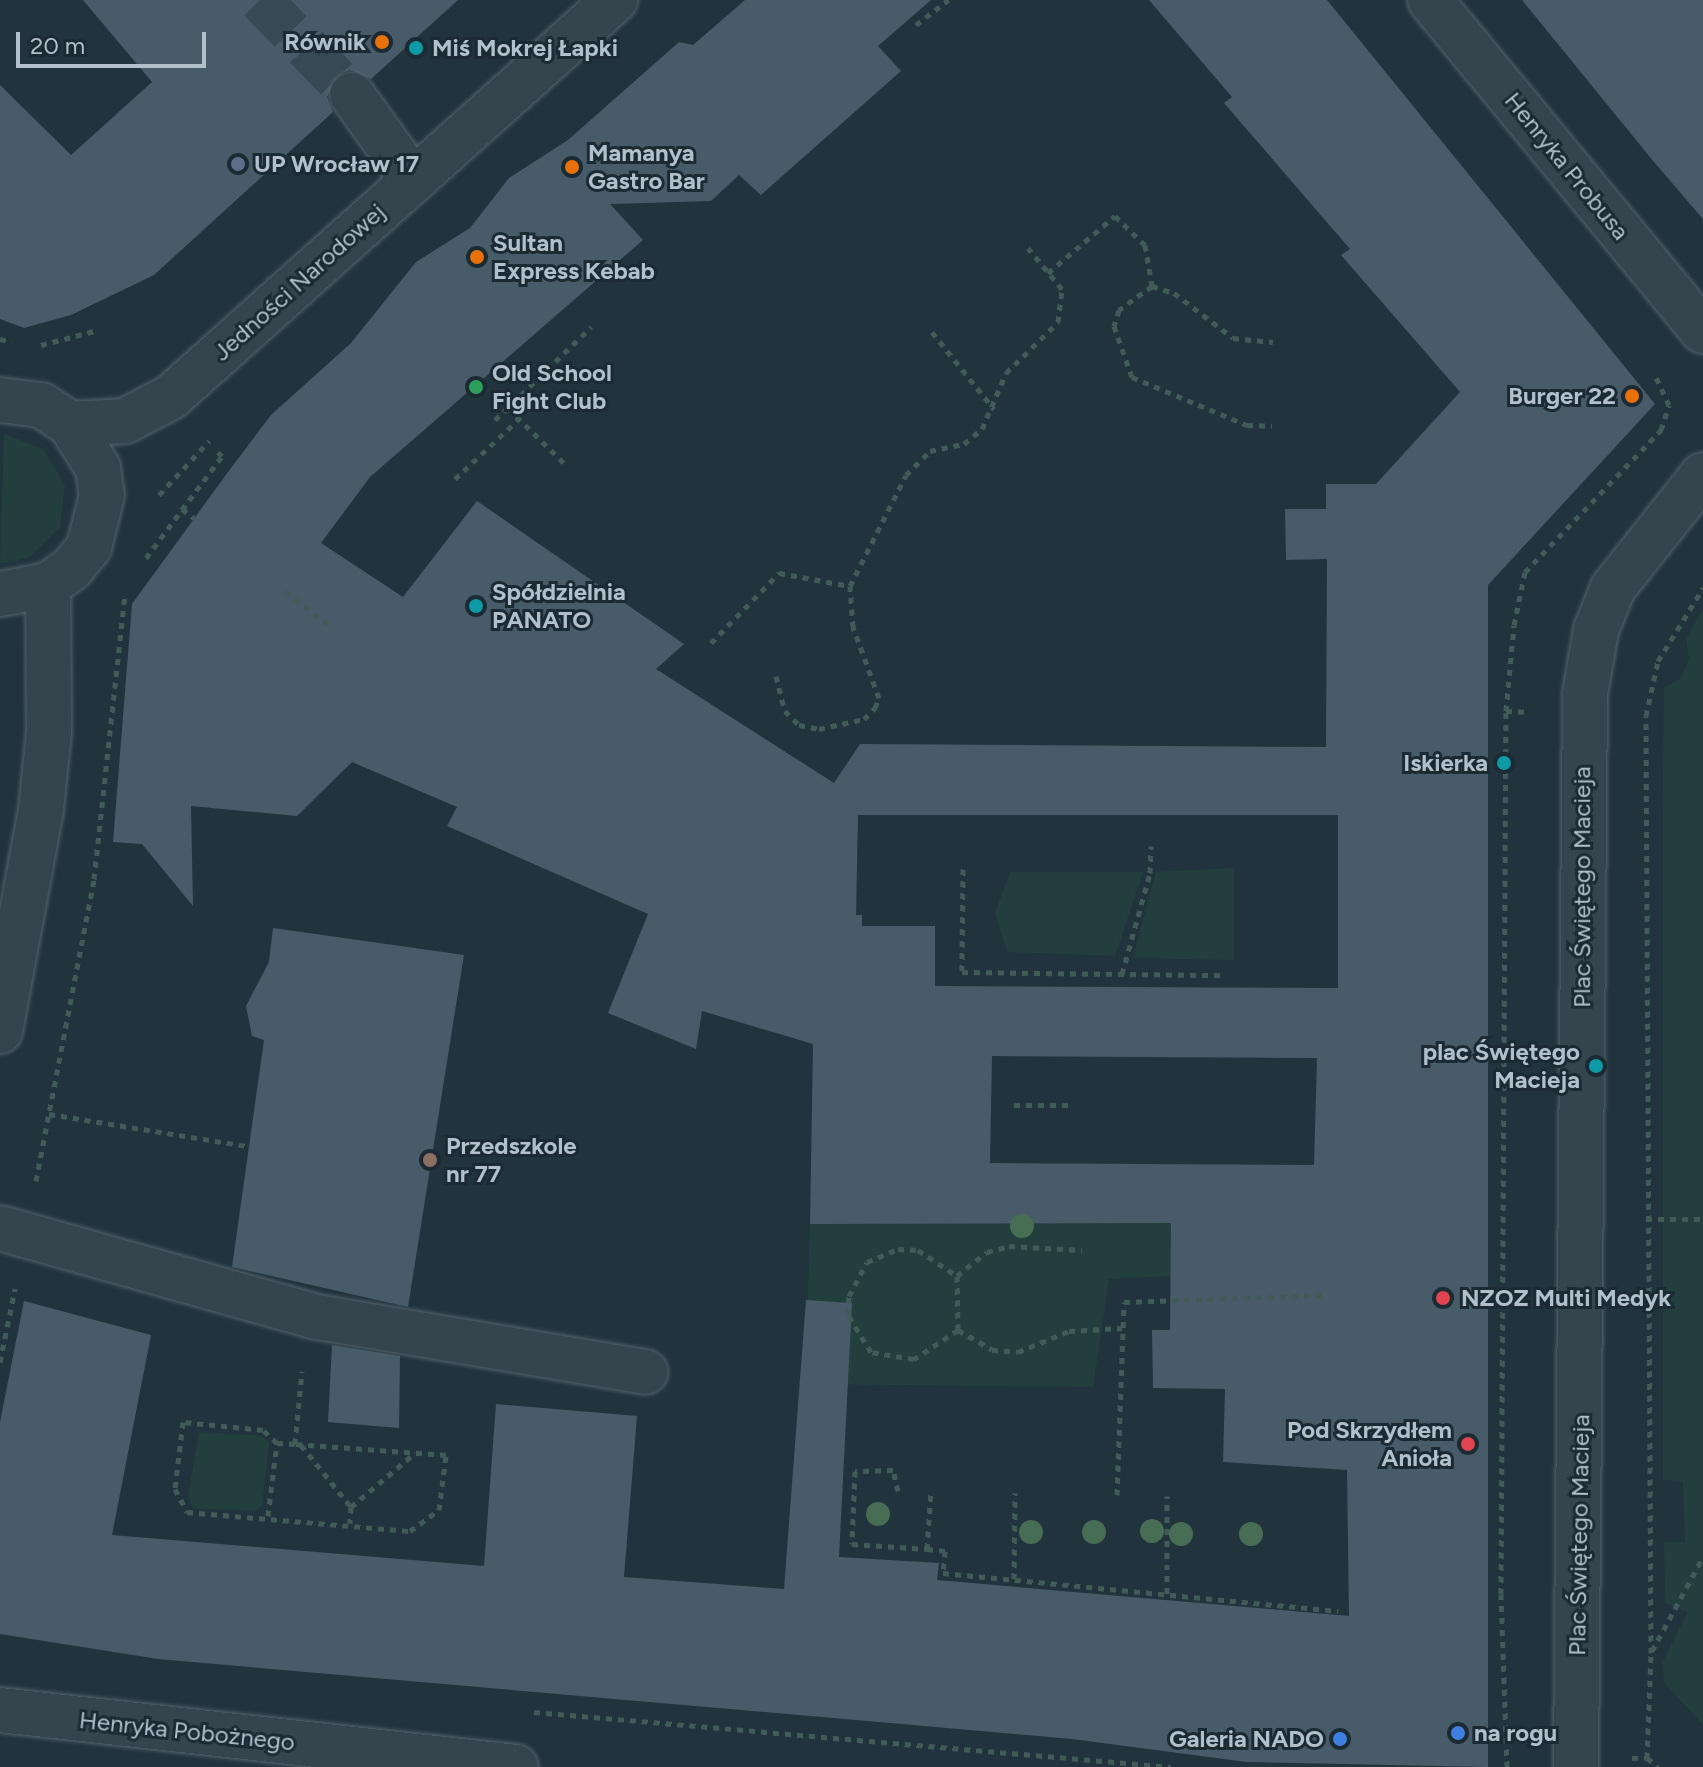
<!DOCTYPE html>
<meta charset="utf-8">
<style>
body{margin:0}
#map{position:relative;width:1703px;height:1767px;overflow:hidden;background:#21343e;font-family:Figtree,sans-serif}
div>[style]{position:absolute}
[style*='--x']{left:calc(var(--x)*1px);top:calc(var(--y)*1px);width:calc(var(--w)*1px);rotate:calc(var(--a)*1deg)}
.green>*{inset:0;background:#233f3d}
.building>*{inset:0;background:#475c68}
.minor-tunnel>*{height:44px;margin-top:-22px;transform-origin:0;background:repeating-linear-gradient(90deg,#374953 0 44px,transparent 0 66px)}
.path>*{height:5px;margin-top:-2.5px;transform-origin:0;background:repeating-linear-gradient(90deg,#415b59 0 6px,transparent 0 12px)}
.roads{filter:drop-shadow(0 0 2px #54636c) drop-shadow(0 0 2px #54636c)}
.minor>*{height:44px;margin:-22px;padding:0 22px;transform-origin:22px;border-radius:22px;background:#35454e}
.trees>*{width:24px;height:24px;margin:-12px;border-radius:50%;background:#476e55}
.dots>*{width:22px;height:22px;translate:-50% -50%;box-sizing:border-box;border:4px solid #1b2a33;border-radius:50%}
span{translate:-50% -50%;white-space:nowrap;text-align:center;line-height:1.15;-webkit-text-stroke:6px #1b2a33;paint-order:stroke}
.poi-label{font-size:24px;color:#b1c0ca;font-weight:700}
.right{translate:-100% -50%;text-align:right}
.left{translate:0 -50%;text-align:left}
.street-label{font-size:24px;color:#b1c0ca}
.scale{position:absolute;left:16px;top:32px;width:190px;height:36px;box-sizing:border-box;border:4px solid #b1c0ca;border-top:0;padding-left:10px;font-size:24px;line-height:28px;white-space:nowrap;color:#b1c0ca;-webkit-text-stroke:6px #1b2a33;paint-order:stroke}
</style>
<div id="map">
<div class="green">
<div style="clip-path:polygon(4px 434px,43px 449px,65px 485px,60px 527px,30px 557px,10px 563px,0 562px)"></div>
<div style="clip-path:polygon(1703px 609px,1703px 1725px,1664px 1682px,1663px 1661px,1688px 1612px,1665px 1603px,1664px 1542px,1685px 1542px,1683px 1481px,1663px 1480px,1663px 808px,1664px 688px,1681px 678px,1689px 659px,1686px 639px)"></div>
<div style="clip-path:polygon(1234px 868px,1234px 960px,1133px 958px,1156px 872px)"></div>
<div style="clip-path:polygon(1010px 872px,1143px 872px,1115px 956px,1007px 952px,995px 913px)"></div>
<div style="clip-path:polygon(1171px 1223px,1171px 1276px,1109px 1279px,1093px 1387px,805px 1384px,810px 1224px)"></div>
<div style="clip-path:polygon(199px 1432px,262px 1436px,269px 1443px,262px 1506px,254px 1511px,193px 1508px,188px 1497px)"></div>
</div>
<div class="building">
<div style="clip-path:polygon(83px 0,458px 0,371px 79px,350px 70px,337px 75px,327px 97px,333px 112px,154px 275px,71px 315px,24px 328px,0 319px,0 85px,71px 155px,152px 82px)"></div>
<div style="clip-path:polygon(evenodd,745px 0,931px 0,878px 46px,901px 71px,761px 195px,739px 175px,711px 201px,610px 204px,643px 240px,370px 477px,321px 543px,403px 597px,477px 501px,684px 644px,656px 669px,834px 783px,860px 744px,1326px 747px,1327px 559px,1286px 560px,1285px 509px,1326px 509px,1326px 484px,1376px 484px,1460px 392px,1341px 255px,1350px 249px,1224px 103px,1232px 97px,1149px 0,1327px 0,1655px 404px,1488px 585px,1488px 1767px,1247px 1762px,1072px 1739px,158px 1659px,0 1634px,0 1422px,24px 1301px,151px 1335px,112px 1535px,484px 1566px,496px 1404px,637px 1416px,624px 1577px,784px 1589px,806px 1300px,852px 1303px,839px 1557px,939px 1563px,937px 1580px,1349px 1616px,1347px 1470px,1223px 1462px,1225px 1389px,1153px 1388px,1152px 1330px,1170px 1330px,1171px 1223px,810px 1224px,813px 1044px,702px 1011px,696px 1049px,608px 1013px,648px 914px,447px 826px,457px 807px,352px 762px,297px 816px,191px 806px,193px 906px,142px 844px,113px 842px,132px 604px,228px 472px,271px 415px,351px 343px,416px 262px,470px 228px,509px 178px,568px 140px,679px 42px,693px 45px,745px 0,858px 815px,1338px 815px,1338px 988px,935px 986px,935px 926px,862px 926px,862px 915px,856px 915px,858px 815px,745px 0,992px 1056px,1317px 1058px,1314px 1165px,990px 1163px,992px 1056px)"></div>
<div style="clip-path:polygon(1522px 0,1703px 0,1703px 219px,1654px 162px)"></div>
<div style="clip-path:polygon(273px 928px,464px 955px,408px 1307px,232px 1267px,264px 1040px,252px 1036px,246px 1006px,269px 962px)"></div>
<div style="clip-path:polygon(332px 1345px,400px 1356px,399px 1428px,328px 1422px)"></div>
</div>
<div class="minor-tunnel">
<div style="--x:260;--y:0;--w:132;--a:45.9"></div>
</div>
<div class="path">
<div style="--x:916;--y:25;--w:41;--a:-38"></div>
<div style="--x:1048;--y:273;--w:88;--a:-40.4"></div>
<div style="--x:1115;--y:216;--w:42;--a:44"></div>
<div style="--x:1145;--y:245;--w:42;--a:80.3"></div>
<div style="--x:1152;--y:286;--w:23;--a:18"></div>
<div style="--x:1174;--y:293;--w:74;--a:37.3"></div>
<div style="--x:1233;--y:338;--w:40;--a:5.7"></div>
<div style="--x:1152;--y:286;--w:41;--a:144"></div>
<div style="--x:1119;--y:310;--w:17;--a:107"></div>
<div style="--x:1114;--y:326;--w:54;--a:70.6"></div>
<div style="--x:1132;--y:377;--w:125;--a:22.7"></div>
<div style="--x:1247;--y:425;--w:25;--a:2"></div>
<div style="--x:932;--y:332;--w:99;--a:51.2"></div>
<div style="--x:0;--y:339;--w:12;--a:14"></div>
<div style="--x:41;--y:345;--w:59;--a:-14.7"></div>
<div style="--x:508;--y:408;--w:83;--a:44.5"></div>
<div style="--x:495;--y:420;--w:134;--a:-44.1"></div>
<div style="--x:455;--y:479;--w:88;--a:-43.2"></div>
<div style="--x:159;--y:495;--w:74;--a:-47.2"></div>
<div style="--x:182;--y:509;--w:15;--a:37"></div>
<div style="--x:146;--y:558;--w:127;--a:-53.3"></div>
<div style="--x:222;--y:456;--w:10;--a:-135"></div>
<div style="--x:285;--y:591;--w:61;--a:37.6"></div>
<div style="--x:711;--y:643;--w:98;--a:-45.8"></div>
<div style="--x:779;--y:573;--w:72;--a:10.4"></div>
<div style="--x:776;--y:676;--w:36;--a:76"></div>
<div style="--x:785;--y:711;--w:20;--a:45"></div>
<div style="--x:799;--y:725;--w:20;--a:11"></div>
<div style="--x:819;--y:729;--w:46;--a:-12.5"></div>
<div style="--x:864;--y:719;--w:16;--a:-45"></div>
<div style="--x:875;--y:708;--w:11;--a:-68"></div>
<div style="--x:879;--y:698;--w:76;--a:-110.1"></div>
<div style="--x:853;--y:627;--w:41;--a:-94.2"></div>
<div style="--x:850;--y:586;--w:124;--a:-63.2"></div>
<div style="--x:906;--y:475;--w:34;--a:-45"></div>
<div style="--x:930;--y:451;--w:35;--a:-12"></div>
<div style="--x:964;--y:444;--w:23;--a:-40"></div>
<div style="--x:982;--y:429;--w:61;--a:-66.8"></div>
<div style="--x:1006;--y:373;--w:73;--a:-44.4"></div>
<div style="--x:1058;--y:322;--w:33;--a:-83"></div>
<div style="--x:1062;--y:289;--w:53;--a:-129.7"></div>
<div style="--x:1506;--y:711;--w:23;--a:2"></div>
<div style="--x:963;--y:869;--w:103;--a:90.6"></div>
<div style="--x:962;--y:972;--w:264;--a:0.7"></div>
<div style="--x:1122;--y:974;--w:105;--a:-74.5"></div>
<div style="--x:1150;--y:873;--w:27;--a:-88"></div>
<div style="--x:1014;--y:1105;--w:59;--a:0"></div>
<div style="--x:49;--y:1114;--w:201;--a:9.2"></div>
<div style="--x:36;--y:1181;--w:308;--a:-79.1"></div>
<div style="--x:94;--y:879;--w:287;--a:-83.8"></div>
<div style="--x:1646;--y:1219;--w:57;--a:0"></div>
<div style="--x:898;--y:1249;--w:20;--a:3"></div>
<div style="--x:918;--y:1250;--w:47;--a:33.7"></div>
<div style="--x:957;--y:1276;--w:54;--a:88.9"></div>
<div style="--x:958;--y:1330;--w:53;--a:146.6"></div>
<div style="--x:914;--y:1359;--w:44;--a:-170.8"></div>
<div style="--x:871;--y:1352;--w:44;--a:-121.9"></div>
<div style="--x:848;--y:1315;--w:19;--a:-87"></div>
<div style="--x:849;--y:1296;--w:38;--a:-62"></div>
<div style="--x:867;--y:1262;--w:34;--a:-23"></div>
<div style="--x:957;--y:1276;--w:38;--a:-39"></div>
<div style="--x:987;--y:1252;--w:23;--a:-15"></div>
<div style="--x:1009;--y:1246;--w:73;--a:3.1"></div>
<div style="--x:958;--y:1330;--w:39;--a:30"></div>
<div style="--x:992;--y:1350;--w:26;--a:4"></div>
<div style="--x:1018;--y:1352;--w:55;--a:-22.4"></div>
<div style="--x:1069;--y:1331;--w:53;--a:-3.2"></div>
<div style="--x:0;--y:1362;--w:75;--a:-78.4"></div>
<div style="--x:277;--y:1443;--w:19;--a:-137"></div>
<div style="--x:263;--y:1430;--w:80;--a:-174.3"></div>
<div style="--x:183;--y:1422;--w:67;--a:96.8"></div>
<div style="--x:175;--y:1489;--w:26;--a:62"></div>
<div style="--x:187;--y:1512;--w:224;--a:4.9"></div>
<div style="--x:410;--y:1531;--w:36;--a:-36"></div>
<div style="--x:439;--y:1510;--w:55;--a:-82.7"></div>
<div style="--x:446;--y:1455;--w:151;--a:-175.8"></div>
<div style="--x:295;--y:1444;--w:73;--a:-84.5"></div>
<div style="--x:301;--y:1445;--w:80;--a:51.1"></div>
<div style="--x:351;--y:1507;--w:16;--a:94"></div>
<div style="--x:898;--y:1491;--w:22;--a:-103"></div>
<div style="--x:893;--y:1470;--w:38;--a:178"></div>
<div style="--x:855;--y:1471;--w:73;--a:92.4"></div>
<div style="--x:852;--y:1544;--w:75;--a:3.8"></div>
<div style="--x:927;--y:1549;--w:58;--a:-86.1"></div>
<div style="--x:1117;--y:1495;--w:193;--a:-87.9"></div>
<div style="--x:1124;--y:1302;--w:203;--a:-2"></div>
<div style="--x:351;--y:1507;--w:84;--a:-40.2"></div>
<div style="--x:268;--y:1516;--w:74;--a:-83"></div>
<div style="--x:277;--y:1443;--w:18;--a:3"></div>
<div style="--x:927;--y:1549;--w:18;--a:6"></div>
<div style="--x:945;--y:1551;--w:22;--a:95"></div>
<div style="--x:943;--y:1573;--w:397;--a:5.5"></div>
<div style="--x:1014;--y:1579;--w:86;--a:-89.3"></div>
<div style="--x:1167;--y:1594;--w:98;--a:-90"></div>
<div style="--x:1652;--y:1651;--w:107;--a:-61.5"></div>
<div style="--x:534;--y:1712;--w:639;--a:4.93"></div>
<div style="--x:1632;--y:1758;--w:15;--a:0"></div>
<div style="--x:1647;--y:1758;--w:105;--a:-87.8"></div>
<div style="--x:1651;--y:1653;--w:937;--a:-90.31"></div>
<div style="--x:1646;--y:716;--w:56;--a:-77.7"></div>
<div style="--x:1658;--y:661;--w:86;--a:-58.3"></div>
<div style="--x:1647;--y:1758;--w:14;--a:39"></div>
<div style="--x:1507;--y:1767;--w:173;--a:-92"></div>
<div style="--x:1501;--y:1594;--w:883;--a:-89.68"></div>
<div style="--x:1506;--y:711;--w:86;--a:-84.7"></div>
<div style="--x:1514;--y:625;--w:54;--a:-78.3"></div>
<div style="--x:1525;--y:572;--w:197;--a:-46.2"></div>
<div style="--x:1661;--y:430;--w:26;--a:-72"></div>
<div style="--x:1669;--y:405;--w:33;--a:-115"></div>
</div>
<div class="roads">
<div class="minor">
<div style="--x:1430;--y:0;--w:429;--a:50.5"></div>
<div style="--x:352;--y:95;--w:105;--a:54.3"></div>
<div style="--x:0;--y:400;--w:41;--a:7"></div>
<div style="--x:41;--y:405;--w:35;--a:33"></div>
<div style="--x:70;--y:424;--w:52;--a:57.5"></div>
<div style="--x:98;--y:468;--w:27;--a:82"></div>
<div style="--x:102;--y:495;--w:54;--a:104"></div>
<div style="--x:89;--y:547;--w:28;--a:129"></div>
<div style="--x:71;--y:569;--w:28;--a:145"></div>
<div style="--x:48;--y:585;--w:49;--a:169.4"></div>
<div style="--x:70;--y:424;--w:55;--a:-3.1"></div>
<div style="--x:125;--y:421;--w:52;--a:-27.6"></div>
<div style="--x:171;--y:397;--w:596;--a:-41.8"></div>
<div style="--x:0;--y:1031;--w:226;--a:-79.5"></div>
<div style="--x:41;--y:809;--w:77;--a:-84.1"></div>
<div style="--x:49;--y:732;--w:147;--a:-90.4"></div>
<div style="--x:0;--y:1228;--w:329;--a:15.7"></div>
<div style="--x:317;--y:1317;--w:333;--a:9.5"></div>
<div style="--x:0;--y:1710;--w:519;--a:6.3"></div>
<div style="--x:1576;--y:1767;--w:1073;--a:-89.52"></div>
<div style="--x:1585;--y:694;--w:65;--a:-80.2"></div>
<div style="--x:1596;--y:630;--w:45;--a:-68"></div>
<div style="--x:1613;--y:588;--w:144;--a:-51.5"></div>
</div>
</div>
<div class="trees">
<div style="left:1022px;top:1226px"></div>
<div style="left:878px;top:1514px"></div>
<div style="left:1152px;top:1531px"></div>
<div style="left:1031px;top:1532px"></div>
<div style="left:1094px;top:1532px"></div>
<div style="left:1181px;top:1534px"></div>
<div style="left:1251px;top:1534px"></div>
</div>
<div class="dots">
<div style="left:382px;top:42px;background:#e8710a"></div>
<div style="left:416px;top:48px;background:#0f9aa8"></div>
<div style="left:238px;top:164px;background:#5c6f8a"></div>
<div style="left:572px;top:167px;background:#e8710a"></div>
<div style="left:477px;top:257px;background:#e8710a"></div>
<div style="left:476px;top:387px;background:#2e9e5b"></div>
<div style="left:1632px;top:396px;background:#e8710a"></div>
<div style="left:476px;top:606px;background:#0f9aa8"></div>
<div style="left:1504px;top:763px;background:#0f9aa8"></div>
<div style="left:1596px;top:1066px;background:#0f9aa8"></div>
<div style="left:430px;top:1160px;background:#8d6e63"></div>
<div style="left:1443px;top:1298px;background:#e0444e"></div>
<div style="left:1468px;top:1444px;background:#e0444e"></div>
<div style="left:1458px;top:1733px;background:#3f7fe0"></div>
<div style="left:1340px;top:1739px;background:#3f7fe0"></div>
</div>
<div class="poi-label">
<span class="right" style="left:366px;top:42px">Równik</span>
<span class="left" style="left:432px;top:48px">Miś Mokrej Łapki</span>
<span class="left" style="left:588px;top:167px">Mamanya<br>Gastro Bar</span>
<span class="left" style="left:254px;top:164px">UP Wrocław 17</span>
<span class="left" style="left:493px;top:257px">Sultan<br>Express Kebab</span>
<span class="left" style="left:492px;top:387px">Old School<br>Fight Club</span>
<span class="right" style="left:1616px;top:396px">Burger 22</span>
<span class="left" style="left:492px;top:606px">Spółdzielnia<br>PANATO</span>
<span class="right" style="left:1488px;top:763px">Iskierka</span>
<span class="right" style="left:1580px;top:1066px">plac Świętego<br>Macieja</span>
<span class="left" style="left:446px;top:1160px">Przedszkole<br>nr 77</span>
<span class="left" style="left:1461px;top:1298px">NZOZ Multi Medyk</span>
<span class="right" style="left:1452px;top:1444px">Pod Skrzydłem<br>Anioła</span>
<span class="left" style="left:1474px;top:1733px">na rogu</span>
<span class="right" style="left:1324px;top:1739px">Galeria NADO</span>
</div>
<div class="street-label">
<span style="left:1567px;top:166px;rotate:51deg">Henryka Probusa</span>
<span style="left:299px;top:282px;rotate:-42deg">Jedności Narodowej</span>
<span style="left:1582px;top:887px;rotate:-90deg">Plac Świętego Macieja</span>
<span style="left:1579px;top:1535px;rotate:-89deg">Plac Świętego Macieja</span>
<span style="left:187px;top:1731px;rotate:6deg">Henryka Pobożnego</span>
</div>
<div class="scale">20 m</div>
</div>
